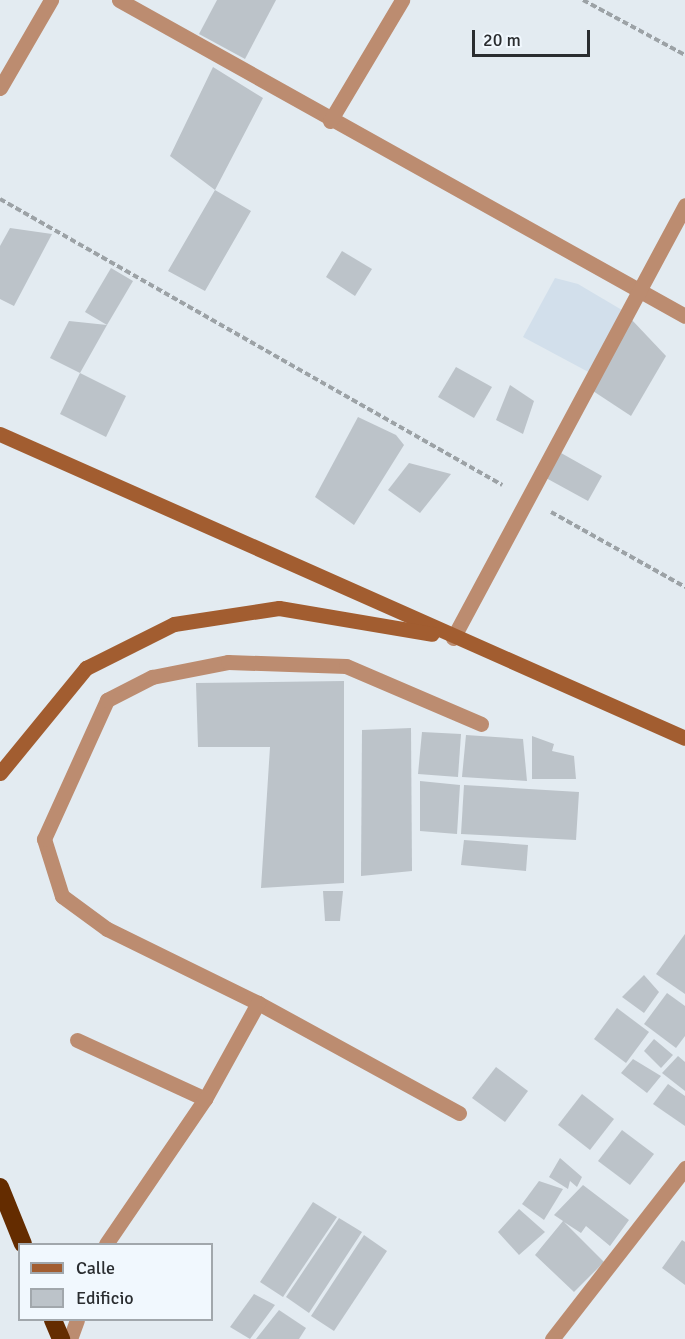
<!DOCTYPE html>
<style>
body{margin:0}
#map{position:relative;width:685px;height:1339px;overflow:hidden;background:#e3ebf1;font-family:Signika,sans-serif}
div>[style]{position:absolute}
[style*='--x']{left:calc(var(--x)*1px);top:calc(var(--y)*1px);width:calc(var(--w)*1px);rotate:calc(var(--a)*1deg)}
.built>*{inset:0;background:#d2dfeb}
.building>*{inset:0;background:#bcc3c9}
.path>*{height:4px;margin-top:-2px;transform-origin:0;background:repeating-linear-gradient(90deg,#9ca2a6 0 6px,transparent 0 9px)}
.lane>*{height:15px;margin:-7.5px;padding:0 7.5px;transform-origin:7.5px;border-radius:7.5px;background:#bc8c70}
.street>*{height:15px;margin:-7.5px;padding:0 7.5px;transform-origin:7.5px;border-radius:7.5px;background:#bc8c70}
.secondary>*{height:15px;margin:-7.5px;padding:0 7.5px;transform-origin:7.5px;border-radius:7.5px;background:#a25d30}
.highway>*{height:18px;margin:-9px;padding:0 9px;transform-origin:9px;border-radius:9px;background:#642c00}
span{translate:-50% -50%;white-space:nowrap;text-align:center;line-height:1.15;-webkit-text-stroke:4.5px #f1f8fe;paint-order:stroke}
.legend{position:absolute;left:18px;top:1243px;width:195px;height:78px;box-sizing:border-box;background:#f1f8fe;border:2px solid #a1a7ac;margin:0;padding:8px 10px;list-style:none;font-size:18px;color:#2a2d30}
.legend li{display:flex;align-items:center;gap:12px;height:30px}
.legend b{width:30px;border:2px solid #a1a7ac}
.scale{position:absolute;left:472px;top:30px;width:118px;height:27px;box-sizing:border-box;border:3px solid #2a2d30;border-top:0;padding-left:8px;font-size:18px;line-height:21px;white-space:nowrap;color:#2a2d30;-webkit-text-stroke:4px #f1f8fe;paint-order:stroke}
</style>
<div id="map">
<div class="built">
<div style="clip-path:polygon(555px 278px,578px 284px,627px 313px,594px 375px,523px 337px)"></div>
</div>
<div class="building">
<div style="clip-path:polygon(217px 0,276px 0,245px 59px,199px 34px)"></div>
<div style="clip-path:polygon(213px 67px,263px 98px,215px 190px,251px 211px,205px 291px,168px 271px,215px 190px,170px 156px)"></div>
<div style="clip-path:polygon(10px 228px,52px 234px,14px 306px,0 299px,0 246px)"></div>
<div style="clip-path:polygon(342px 251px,372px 269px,355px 296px,326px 277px)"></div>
<div style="clip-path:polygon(111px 268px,133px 281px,107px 325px,85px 312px)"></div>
<div style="clip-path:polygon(631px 319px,666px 356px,631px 416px,593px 391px)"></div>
<div style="clip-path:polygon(69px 321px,107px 325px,80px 373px,50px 358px)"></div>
<div style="clip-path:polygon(456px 367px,492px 387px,474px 418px,438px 397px)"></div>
<div style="clip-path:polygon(80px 373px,126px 396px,106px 437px,60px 414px)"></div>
<div style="clip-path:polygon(510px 385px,534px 401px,523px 434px,496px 420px)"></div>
<div style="clip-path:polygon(358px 417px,396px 435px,404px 445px,354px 525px,315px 497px)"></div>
<div style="clip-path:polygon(561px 453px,602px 476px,588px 501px,546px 478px)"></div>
<div style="clip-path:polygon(409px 463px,451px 474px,420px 513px,388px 490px)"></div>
<div style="clip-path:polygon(344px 681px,344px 883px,261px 888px,270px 747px,198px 747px,196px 683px)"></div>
<div style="clip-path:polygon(411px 728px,412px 871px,361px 876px,362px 730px)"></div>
<div style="clip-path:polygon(422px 732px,461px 734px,458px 777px,418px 774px)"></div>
<div style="clip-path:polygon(466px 735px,523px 739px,527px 781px,462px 777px)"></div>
<div style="clip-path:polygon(532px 736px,554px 744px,552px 751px,574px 756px,576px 779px,532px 779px)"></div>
<div style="clip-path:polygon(420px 781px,460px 785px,457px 834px,420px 831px)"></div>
<div style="clip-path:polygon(464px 785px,579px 792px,576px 840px,461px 834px)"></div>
<div style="clip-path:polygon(464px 840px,528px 845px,526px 871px,461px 865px)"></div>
<div style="clip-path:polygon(323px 891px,343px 891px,340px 921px,325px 921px)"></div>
<div style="clip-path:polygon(685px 934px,685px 994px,656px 974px)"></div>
<div style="clip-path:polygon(644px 975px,659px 992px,644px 1013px,622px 997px)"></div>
<div style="clip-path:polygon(667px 993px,685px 1006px,685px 1036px,676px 1048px,644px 1024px)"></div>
<div style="clip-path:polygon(617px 1008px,649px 1032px,626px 1063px,594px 1039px)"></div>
<div style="clip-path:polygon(654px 1039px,673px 1055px,661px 1068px,644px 1051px)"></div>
<div style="clip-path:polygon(678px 1056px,685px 1062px,685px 1091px,662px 1073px)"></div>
<div style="clip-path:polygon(633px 1059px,661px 1076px,647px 1093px,621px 1073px)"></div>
<div style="clip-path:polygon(496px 1067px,528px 1091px,505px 1122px,472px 1098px)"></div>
<div style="clip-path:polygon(668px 1084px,685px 1096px,685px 1126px,653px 1104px)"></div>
<div style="clip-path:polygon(582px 1094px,614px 1119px,590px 1150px,558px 1125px)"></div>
<div style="clip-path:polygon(622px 1130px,654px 1154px,630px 1185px,598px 1161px)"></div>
<div style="clip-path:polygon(560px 1158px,582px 1177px,577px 1187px,570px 1181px,568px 1189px,549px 1177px)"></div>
<div style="clip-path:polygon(539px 1181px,563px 1189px,544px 1220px,522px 1204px)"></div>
<div style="clip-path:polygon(583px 1185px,629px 1220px,610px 1246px,586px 1226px,581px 1233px,564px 1222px,604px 1262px,574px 1292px,535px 1255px,563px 1221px,554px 1215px)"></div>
<div style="clip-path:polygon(313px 1202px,337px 1217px,283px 1297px,260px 1282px)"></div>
<div style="clip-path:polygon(519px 1209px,545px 1232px,519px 1255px,498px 1232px)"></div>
<div style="clip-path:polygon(339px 1218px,362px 1232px,309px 1313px,286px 1297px)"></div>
<div style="clip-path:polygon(364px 1235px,387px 1251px,334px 1331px,311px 1316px)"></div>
<div style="clip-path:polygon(682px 1240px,685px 1242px,685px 1285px,662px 1268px)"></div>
<div style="clip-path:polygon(254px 1294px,275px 1305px,250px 1339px,230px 1327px)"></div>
<div style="clip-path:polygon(279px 1310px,306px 1328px,299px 1339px,256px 1339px)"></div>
</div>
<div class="path">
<div style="--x:583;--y:0;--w:116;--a:28.3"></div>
<div style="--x:0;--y:199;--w:578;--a:29.67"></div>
<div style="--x:551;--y:512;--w:154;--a:29.2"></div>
</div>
<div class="lane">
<div style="--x:77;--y:1040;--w:141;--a:24.7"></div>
<div style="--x:459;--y:1113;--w:229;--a:-151.3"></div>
<div style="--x:258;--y:1003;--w:168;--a:-153.9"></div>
<div style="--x:107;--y:929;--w:56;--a:-143.7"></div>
<div style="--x:62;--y:896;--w:60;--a:-107.5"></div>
<div style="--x:44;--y:839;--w:153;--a:-65.6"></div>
<div style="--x:107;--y:700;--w:51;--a:-27.1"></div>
<div style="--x:152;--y:677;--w:77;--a:-11.2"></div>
<div style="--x:228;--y:662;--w:118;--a:1.9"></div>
<div style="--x:346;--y:666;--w:147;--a:23.2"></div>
<div style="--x:106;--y:1244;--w:176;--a:-55.7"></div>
<div style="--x:205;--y:1099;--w:110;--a:-61.1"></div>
<div style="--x:70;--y:1339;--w:20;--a:-70"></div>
</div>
<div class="street">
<div style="--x:119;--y:0;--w:648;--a:29.17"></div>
<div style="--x:0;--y:88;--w:102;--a:-59.9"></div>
<div style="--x:330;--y:121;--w:141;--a:-59.2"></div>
<div style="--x:453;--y:638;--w:491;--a:-61.8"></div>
<div style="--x:552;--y:1339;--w:217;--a:-52.1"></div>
</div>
<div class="secondary">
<div style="--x:0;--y:434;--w:749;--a:23.93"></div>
<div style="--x:0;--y:773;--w:136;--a:-50.7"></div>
<div style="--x:86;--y:668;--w:98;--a:-26.6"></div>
<div style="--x:174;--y:624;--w:106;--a:-8.7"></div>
<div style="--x:279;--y:608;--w:155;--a:9.6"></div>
</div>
<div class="highway">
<div style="--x:0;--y:1187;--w:61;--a:68"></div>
<div style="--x:53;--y:1320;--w:21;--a:67"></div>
</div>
<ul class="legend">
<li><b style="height:8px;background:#a25d30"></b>Calle</li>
<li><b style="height:16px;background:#bcc3c9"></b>Edificio</li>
</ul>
<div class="scale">20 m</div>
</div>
